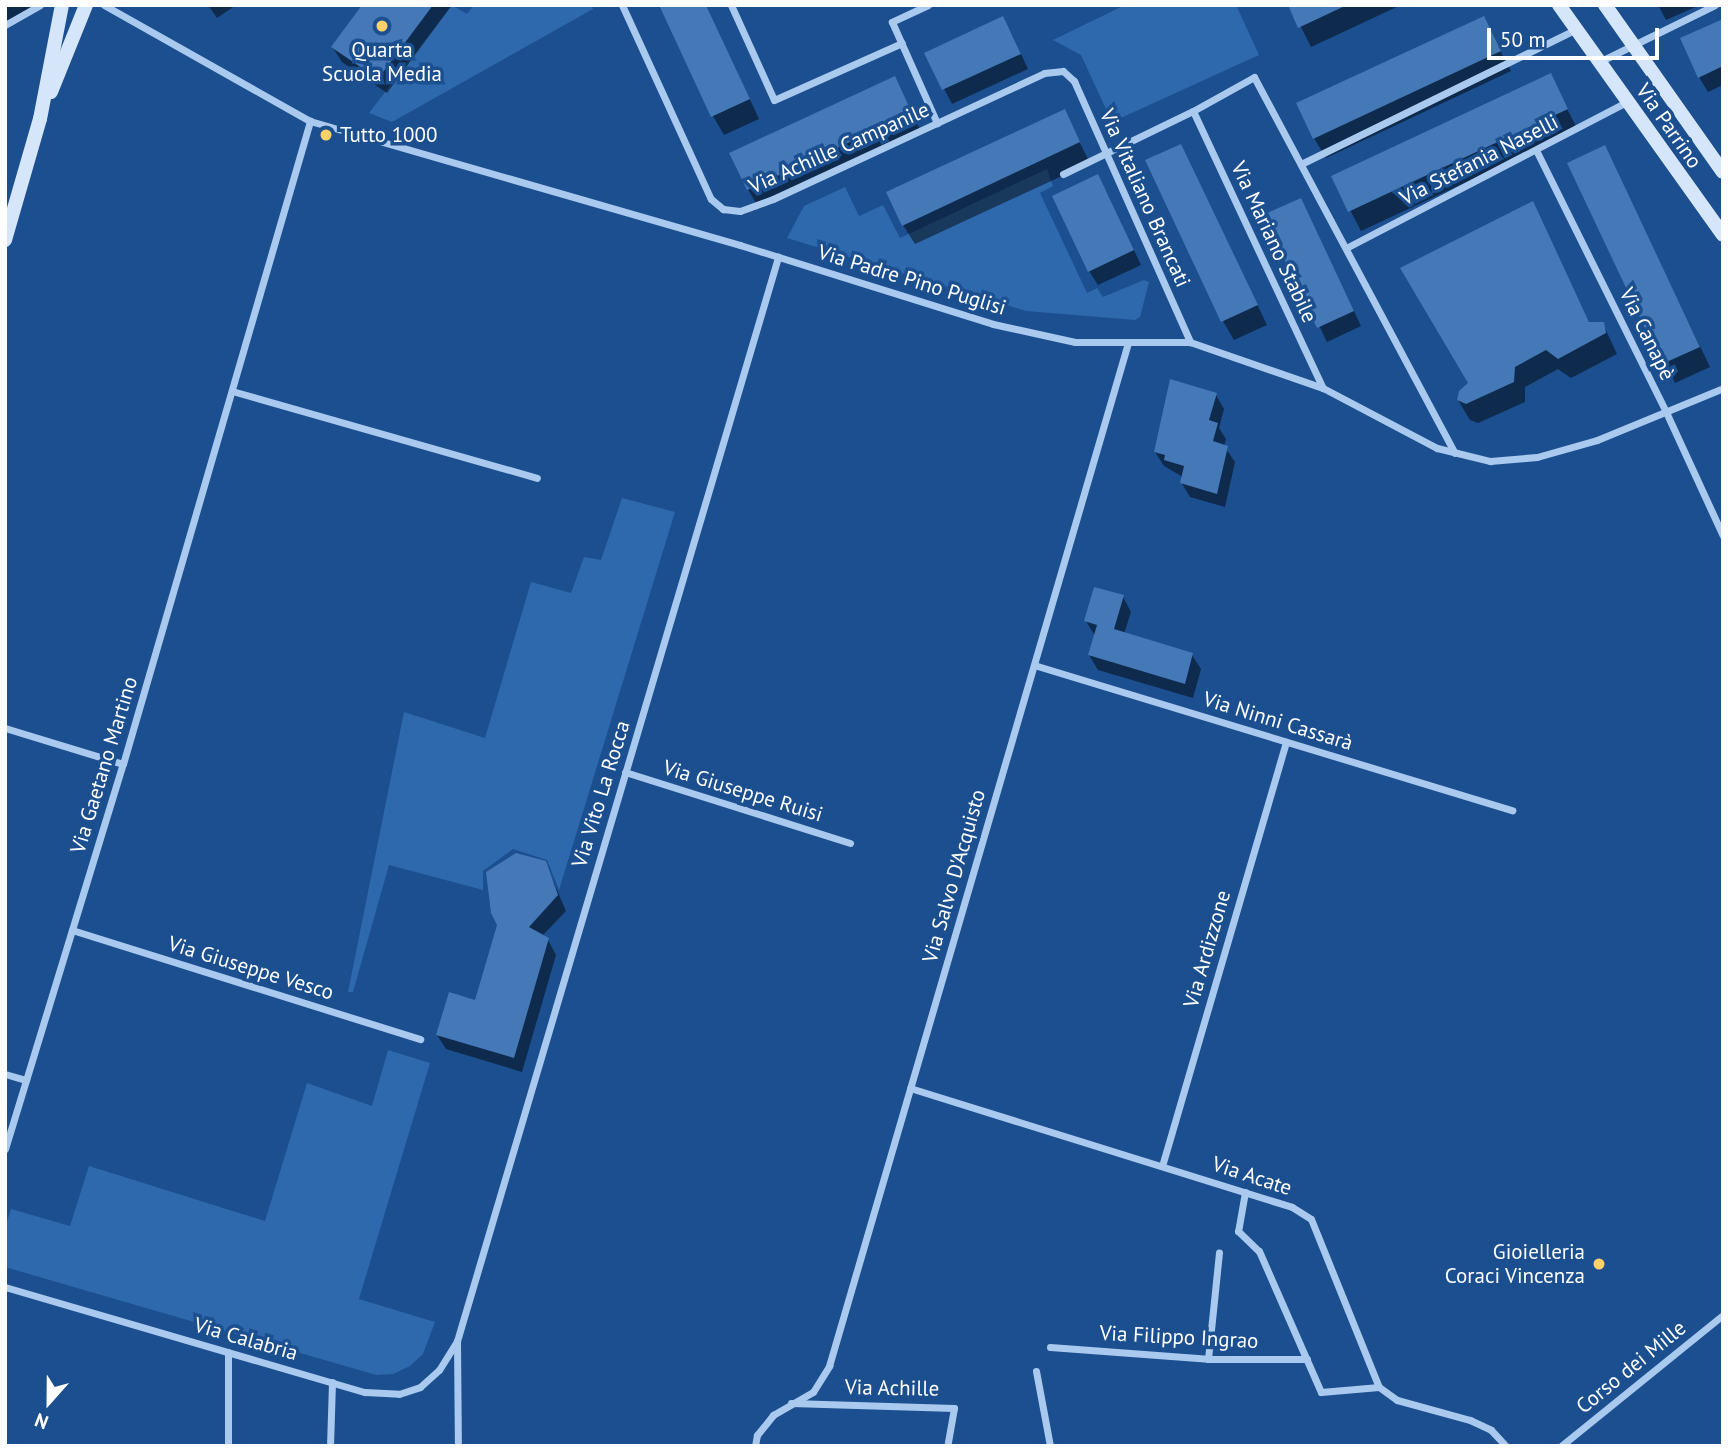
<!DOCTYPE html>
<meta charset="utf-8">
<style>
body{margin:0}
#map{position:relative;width:1728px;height:1451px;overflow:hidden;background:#1b4f8f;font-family:"PT Sans",sans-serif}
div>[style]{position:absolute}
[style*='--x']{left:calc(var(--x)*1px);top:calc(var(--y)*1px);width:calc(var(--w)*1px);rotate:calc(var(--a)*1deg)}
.green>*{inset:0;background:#2e69ad}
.shadow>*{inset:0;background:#0007}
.building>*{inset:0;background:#4478b7}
.street>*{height:7px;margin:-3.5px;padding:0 3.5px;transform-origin:3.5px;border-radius:3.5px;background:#a9c9ee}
.secondary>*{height:14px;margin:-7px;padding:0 7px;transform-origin:7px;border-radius:7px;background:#d6e6fa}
.dots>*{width:19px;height:19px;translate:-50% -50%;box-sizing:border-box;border:4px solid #1b4f8f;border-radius:50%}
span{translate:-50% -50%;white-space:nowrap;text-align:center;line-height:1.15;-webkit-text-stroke:7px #1b4f8f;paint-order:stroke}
.poi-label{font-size:21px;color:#fff}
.left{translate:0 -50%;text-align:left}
.right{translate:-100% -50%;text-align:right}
.street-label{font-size:21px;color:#fff}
.frame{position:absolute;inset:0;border:7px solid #fff;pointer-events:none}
.north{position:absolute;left:14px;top:1367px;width:70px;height:70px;-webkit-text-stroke:5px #1b4f8f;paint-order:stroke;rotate:201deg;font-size:19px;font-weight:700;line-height:28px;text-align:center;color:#fff}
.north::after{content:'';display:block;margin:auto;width:24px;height:32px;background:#fff;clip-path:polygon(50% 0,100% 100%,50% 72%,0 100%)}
.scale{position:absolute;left:1487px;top:28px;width:172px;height:32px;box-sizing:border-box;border:4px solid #fff;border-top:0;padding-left:9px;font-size:21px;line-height:24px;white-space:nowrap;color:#fff;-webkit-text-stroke:5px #1b4f8f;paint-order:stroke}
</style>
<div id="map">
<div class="green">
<div style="clip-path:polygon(452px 5px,467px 14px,474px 5px,591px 5px,593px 9px,392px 122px,369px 113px)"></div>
<div style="clip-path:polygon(1125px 5px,1236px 5px,1259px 55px,1112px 122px,1081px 55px,1053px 40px)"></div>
<div style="clip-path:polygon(1047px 169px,1053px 186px,1040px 193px,1087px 293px,1097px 288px,1103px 297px,1144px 280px,1149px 282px,1140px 317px,1135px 320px,1026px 311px,787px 238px,804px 206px,845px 187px,859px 216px,883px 205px,900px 238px)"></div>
<div style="clip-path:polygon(622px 498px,675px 512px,559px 890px,547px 860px,513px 849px,483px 871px,483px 890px,389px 865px,353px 992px,348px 992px,404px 712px,485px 738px,531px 582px,571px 593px,584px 557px,601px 560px)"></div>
<div style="clip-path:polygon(388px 1050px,430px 1063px,359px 1299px,435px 1322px,423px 1354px,410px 1366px,393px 1374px,376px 1375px,5px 1267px,5px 1227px,11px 1209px,70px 1226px,89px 1166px,265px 1221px,307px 1083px,372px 1106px)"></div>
</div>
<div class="shadow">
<div style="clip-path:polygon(5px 5px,35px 5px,5px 26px)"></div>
<div style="clip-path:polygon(208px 5px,236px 5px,217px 18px)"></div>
<div style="clip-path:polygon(364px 5px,452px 5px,387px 93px,342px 62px,333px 48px)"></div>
<div style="clip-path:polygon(706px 5px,759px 119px,724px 135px,713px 116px)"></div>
<div style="clip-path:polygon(1290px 5px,1401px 5px,1311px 47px)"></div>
<div style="clip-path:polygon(1658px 5px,1700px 5px,1666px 20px)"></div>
<div style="clip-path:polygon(1483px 18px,1511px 71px,1326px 158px,1314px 138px)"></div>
<div style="clip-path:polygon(1723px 21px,1723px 85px,1708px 92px,1699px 77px)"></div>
<div style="clip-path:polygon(1011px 33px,1028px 69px,952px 104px,926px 54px)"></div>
<div style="clip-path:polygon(1550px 76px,1578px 130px,1361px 231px,1333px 177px)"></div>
<div style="clip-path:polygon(894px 78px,922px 133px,759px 209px,748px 189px)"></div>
<div style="clip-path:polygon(1064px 111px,1090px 163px,915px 244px,903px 225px)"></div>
<div style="clip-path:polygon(1181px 146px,1267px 325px,1234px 340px,1223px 321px)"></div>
<div style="clip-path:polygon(1604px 147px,1710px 367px,1675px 383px,1569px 164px)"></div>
<div style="clip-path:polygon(1106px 191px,1141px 265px,1098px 285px,1089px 271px)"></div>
<div style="clip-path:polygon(1532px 204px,1590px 324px,1603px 324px,1617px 354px,1571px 378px,1558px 369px,1525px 387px,1525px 402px,1478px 423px,1470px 420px,1458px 400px,1470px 384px)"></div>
<div style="clip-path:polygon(1308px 215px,1361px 326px,1327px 342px,1266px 216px)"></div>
<div style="clip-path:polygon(1216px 395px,1224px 409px,1219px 428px,1226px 439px,1224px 446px,1235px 462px,1225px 507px,1190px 497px,1181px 482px,1183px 477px,1164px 466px,1155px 452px)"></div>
<div style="clip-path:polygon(1123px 597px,1131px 612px,1124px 634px,1192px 655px,1201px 669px,1193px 698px,1098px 670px,1089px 655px,1095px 636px,1086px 621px)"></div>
<div style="clip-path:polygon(545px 862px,566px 911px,542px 936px,548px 940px,556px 955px,522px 1072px,446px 1049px,437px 1035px,476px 1002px)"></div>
</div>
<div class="building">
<div style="clip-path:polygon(362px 5px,433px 5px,378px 79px,331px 47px)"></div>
<div style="clip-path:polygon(659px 5px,706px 5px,750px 99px,711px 117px)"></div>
<div style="clip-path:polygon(1288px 5px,1347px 5px,1298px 28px)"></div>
<div style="clip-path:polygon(1003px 16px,1021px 54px,942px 90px,924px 53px)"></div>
<div style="clip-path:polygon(1484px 16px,1501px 51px,1313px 139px,1296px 103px)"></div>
<div style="clip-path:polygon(1723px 19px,1723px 66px,1698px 78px,1680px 38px)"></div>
<div style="clip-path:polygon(1551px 73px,1568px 109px,1348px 212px,1331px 176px)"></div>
<div style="clip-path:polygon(895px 76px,912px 113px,747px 190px,729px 153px)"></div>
<div style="clip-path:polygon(1065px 109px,1080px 142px,902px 226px,886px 192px)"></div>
<div style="clip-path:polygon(1181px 144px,1258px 305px,1221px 322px,1145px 160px)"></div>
<div style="clip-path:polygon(1605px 145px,1700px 347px,1662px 364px,1567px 163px)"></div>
<div style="clip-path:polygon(1098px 174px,1134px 250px,1088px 272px,1052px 196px)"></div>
<div style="clip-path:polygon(1301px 198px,1354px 311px,1317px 328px,1263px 215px)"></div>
<div style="clip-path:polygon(1533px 201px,1589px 322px,1604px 322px,1606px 333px,1558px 359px,1546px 350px,1515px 367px,1514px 382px,1466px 404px,1457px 400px,1459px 391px,1468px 383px,1400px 268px)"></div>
<div style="clip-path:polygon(1170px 379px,1217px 393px,1209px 420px,1218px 423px,1213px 441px,1228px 446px,1217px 494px,1180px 483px,1184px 466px,1164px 460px,1165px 455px,1154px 452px)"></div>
<div style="clip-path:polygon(1094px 587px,1124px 595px,1114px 629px,1193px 653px,1185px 684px,1088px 655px,1097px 625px,1084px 621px)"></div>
<div style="clip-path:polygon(516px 853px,546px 861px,558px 895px,529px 927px,549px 938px,514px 1058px,436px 1035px,449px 992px,475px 1000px,497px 925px,491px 913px,486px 872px)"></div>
</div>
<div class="street">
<div style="--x:104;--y:5;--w:236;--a:29.4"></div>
<div style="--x:310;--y:121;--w:448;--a:16.1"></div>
<div style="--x:740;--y:245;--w:265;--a:17.3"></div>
<div style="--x:993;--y:324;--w:84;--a:12.4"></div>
<div style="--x:1075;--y:342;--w:115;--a:0"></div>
<div style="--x:1190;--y:342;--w:141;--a:19.1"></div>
<div style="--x:1323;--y:388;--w:129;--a:27.8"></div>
<div style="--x:1437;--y:448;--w:55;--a:13.8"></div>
<div style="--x:1490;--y:461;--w:47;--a:-4.9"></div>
<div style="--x:1537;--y:457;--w:62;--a:-15.8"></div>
<div style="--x:1597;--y:440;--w:136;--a:-22.4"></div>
<div style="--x:622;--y:5;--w:213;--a:65.4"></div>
<div style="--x:711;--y:199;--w:16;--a:40"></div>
<div style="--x:723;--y:209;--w:17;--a:7"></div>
<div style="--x:740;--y:211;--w:35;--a:-20"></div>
<div style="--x:773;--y:199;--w:299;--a:-24.9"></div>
<div style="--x:1044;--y:73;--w:19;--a:-6"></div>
<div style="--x:1063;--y:71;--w:15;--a:42"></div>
<div style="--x:1074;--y:81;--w:286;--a:66"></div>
<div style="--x:731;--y:5;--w:104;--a:65.6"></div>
<div style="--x:774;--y:100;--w:140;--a:-24"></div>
<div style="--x:928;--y:5;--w:40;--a:155"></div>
<div style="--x:892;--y:22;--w:111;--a:66"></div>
<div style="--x:5;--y:25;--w:40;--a:-29.7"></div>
<div style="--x:1599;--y:62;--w:129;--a:-26.2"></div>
<div style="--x:1193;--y:111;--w:306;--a:64.9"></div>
<div style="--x:1536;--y:150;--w:292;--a:63.6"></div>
<div style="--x:1666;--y:412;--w:136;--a:65.3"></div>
<div style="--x:1301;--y:164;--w:306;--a:-26.1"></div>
<div style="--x:1063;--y:174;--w:144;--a:-25.9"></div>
<div style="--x:1193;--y:111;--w:70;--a:-29.1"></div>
<div style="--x:1254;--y:77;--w:426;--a:61.9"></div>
<div style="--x:1346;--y:248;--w:317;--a:-27.5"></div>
<div style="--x:232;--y:391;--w:317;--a:15.9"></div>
<div style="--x:1034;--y:665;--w:500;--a:16.9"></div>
<div style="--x:5;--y:728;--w:123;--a:17"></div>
<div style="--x:625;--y:772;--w:236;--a:17.5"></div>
<div style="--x:72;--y:930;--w:365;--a:17.4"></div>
<div style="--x:5;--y:1074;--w:22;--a:16"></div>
<div style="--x:910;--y:1088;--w:400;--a:17.3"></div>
<div style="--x:1292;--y:1207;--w:22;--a:32"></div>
<div style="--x:1311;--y:1219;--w:181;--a:68"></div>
<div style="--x:1379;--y:1387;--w:22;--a:36"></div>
<div style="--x:1397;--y:1400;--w:76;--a:15.3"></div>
<div style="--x:1470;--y:1420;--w:23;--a:25"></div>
<div style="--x:1491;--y:1430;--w:22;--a:47"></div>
<div style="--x:5;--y:1149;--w:403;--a:-73"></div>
<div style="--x:123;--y:764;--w:670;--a:-73.78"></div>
<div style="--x:1162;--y:1166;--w:442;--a:-73.7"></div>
<div style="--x:1245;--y:1192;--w:40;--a:100"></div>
<div style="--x:1238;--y:1231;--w:29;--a:44"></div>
<div style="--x:1259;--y:1251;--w:154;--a:66.3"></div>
<div style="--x:1321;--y:1392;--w:58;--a:-4.9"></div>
<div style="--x:5;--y:1287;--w:375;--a:16.3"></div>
<div style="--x:365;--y:1392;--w:34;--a:3"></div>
<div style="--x:399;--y:1394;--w:22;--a:-18"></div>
<div style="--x:420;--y:1387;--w:25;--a:-42"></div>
<div style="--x:439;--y:1370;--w:34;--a:-58"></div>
<div style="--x:457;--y:1341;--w:1131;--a:-73.5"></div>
<div style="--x:457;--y:1341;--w:105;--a:89.5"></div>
<div style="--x:1050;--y:1347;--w:158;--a:4.3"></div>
<div style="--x:1208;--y:1359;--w:99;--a:0"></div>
<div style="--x:228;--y:1352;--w:94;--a:90"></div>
<div style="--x:1208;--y:1359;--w:107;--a:-84.1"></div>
<div style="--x:1036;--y:1371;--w:76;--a:79.4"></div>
<div style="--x:791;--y:1403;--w:163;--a:1.8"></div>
<div style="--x:954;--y:1408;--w:39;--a:100"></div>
<div style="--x:330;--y:1446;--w:64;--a:-88.2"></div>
<div style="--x:755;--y:1446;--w:11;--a:-80"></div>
<div style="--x:757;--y:1435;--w:26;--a:-51"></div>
<div style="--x:773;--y:1415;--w:46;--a:-29.9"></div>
<div style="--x:813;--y:1392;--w:31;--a:-58"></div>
<div style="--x:829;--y:1366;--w:1066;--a:-73.71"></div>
<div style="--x:1561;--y:1446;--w:208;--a:-39"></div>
</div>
<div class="secondary">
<div style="--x:1559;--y:5;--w:282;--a:54.5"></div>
<div style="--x:1605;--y:5;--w:204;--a:54.8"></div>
<div style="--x:51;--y:92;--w:94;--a:-68.1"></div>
<div style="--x:5;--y:240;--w:126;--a:-73.9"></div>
<div style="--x:40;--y:119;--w:116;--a:-79.1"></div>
</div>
<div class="dots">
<div style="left:382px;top:26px;background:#ffd166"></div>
<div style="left:326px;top:135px;background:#ffd166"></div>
<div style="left:1599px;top:1264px;background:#ffd166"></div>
</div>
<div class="poi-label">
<span style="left:382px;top:62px">Quarta<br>Scuola Media</span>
<span class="left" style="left:340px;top:135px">Tutto 1000</span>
<span class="right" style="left:1585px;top:1264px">Gioielleria<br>Coraci Vincenza</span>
</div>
<div class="street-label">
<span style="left:1669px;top:126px;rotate:55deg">Via Parrino</span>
<span style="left:839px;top:148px;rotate:-24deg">Via Achille Campanile</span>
<span style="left:1479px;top:160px;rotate:-27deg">Via Stefania Naselli</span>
<span style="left:1145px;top:198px;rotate:66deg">Via Vitaliano Brancati</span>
<span style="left:1274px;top:242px;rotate:65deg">Via Mariano Stabile</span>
<span style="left:912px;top:280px;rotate:17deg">Via Padre Pino Puglisi</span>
<span style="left:1647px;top:334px;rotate:64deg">Via Canapè</span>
<span style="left:1278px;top:721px;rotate:17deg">Via Ninni Cassarà</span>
<span style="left:104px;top:765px;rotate:-73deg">Via Gaetano Martino</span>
<span style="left:743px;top:791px;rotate:17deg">Via Giuseppe Ruisi</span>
<span style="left:601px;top:794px;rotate:-73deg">Via Vito La Rocca</span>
<span style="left:954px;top:876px;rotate:-74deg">Via Salvo D'Acquisto</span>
<span style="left:1207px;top:949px;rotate:-74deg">Via Ardizzone</span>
<span style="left:251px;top:968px;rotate:17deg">Via Giuseppe Vesco</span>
<span style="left:1252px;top:1176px;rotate:18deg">Via Acate</span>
<span style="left:1179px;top:1337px;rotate:3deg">Via Filippo Ingrao</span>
<span style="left:246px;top:1339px;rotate:16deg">Via Calabria</span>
<span style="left:1631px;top:1367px;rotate:-39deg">Corso dei Mille</span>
<span style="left:892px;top:1388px;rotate:1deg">Via Achille</span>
</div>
<div class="frame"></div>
<div class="north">N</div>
<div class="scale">50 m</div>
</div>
